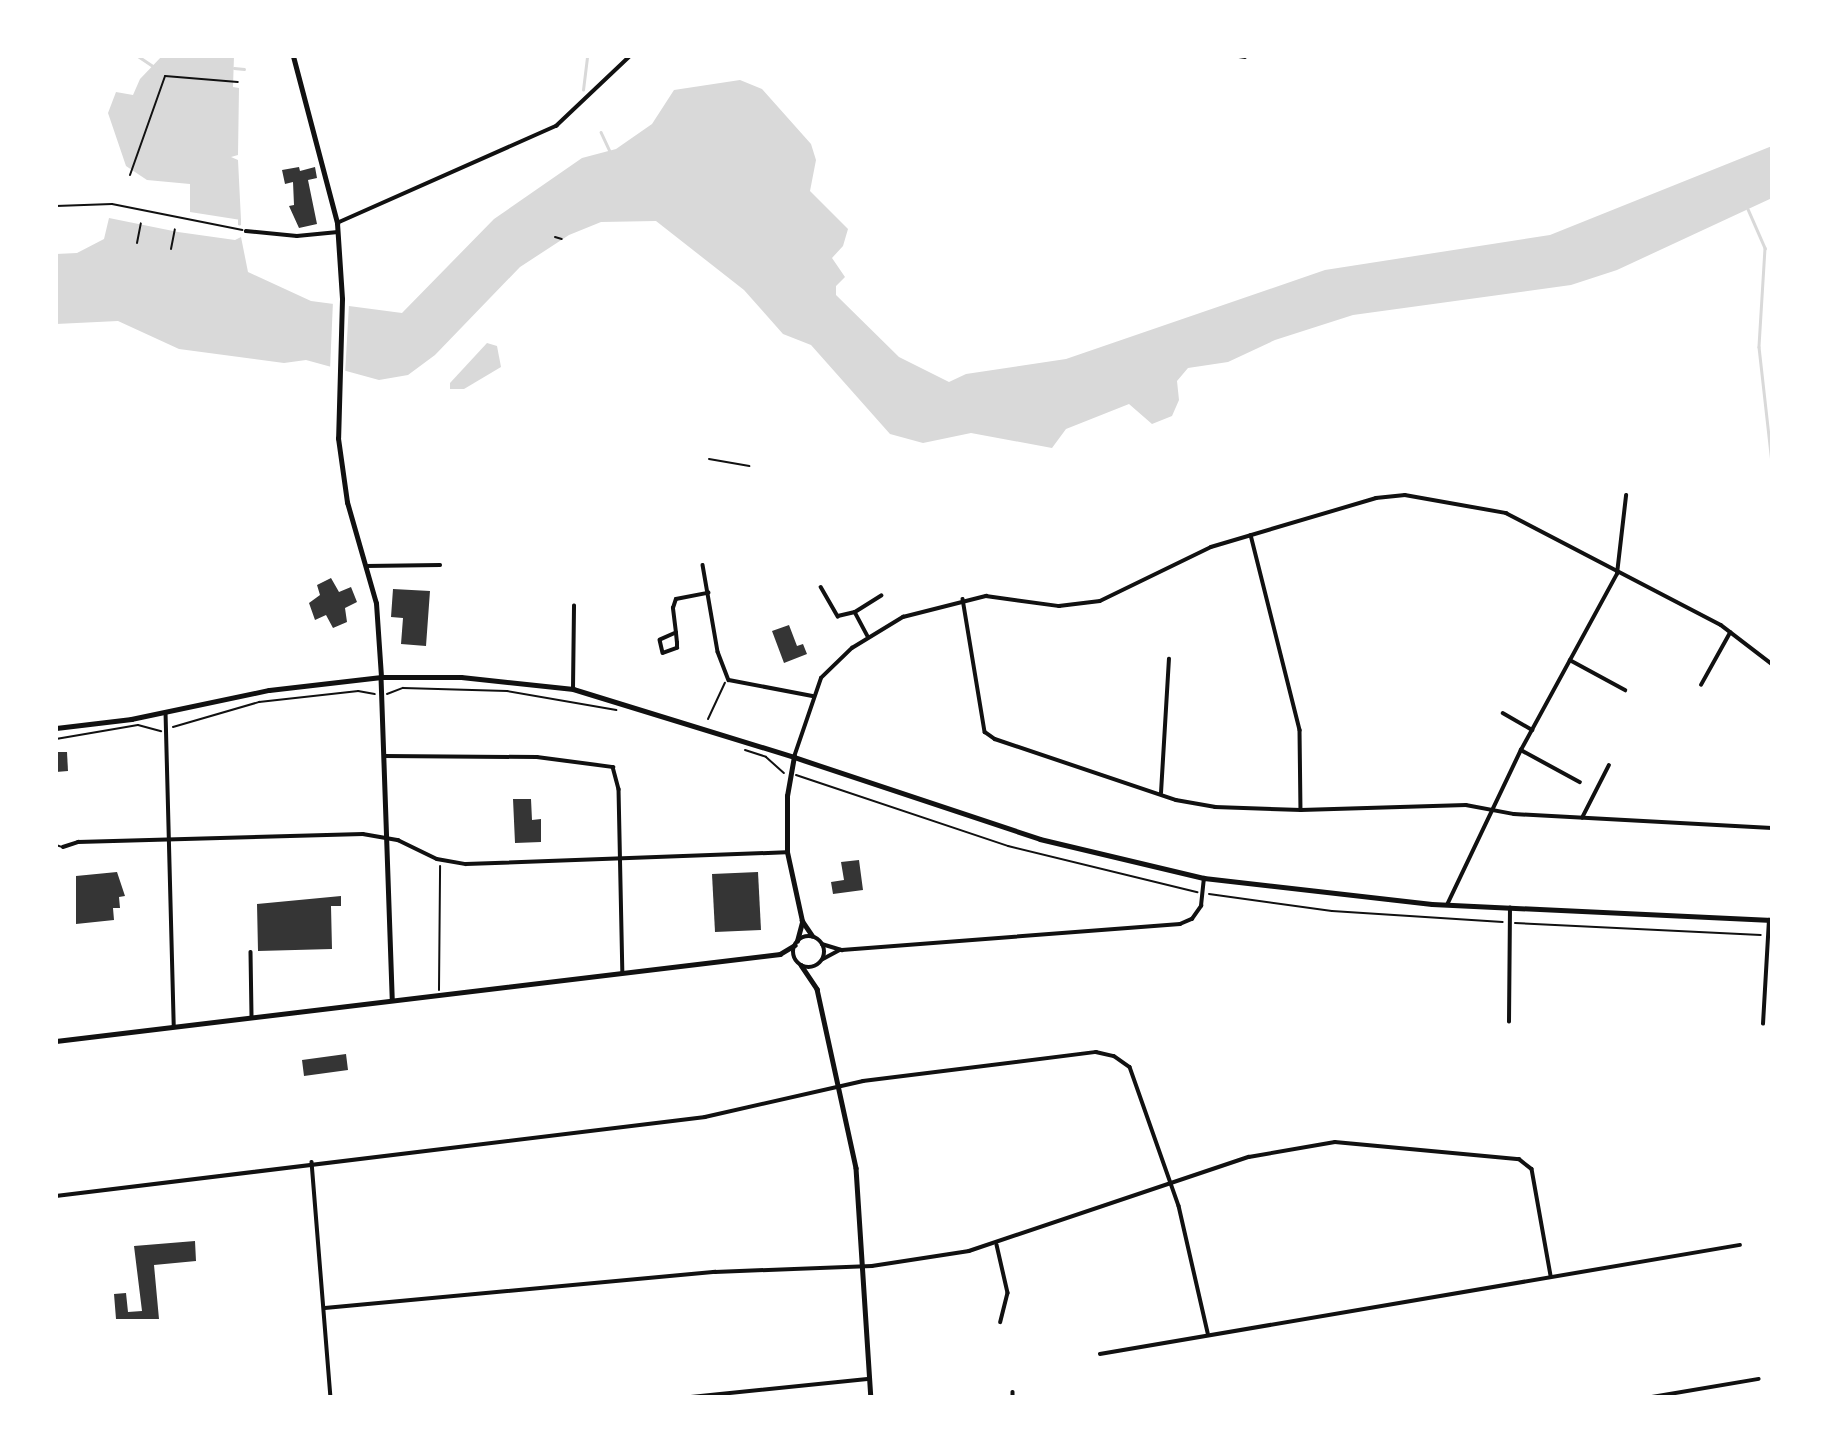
<!DOCTYPE html>
<style>
body{margin:0}
#map{position:relative;width:1828px;height:1453px;overflow:hidden;background:#fff;font-family:Ubuntu,sans-serif}
div>[style]{position:absolute}
[style*='--x']{left:calc(var(--x)*1px);top:calc(var(--y)*1px);width:calc(var(--w)*1px);rotate:calc(var(--a)*1deg)}
.water>*{inset:0;background:#d9d9d9}
.pier>*{inset:0;background:#fff}
.stream>*{height:2.5px;margin:-1.25px;padding:0 1.25px;transform-origin:1.25px;border-radius:1.25px;background:#d9d9d9}
.building>*{inset:0;background:#353535}
.path>*{height:2px;margin:-1px;padding:0 1px;transform-origin:1px;border-radius:1px;background:#111}
.service>*{height:2px;margin:-1px;padding:0 1px;transform-origin:1px;border-radius:1px;background:#111}
.minor>*{height:3.5px;margin:-1.75px;padding:0 1.75px;transform-origin:1.75px;border-radius:1.75px;background:#111}
.tertiary>*{height:4.5px;margin:-2.25px;padding:0 2.25px;transform-origin:2.25px;border-radius:2.25px;background:#111}
.tertiary>.ring{margin:-2.25px;padding:0;box-sizing:content-box;background:none;border:4.5px solid #111;border-radius:50%}
.secondary>*{height:5px;margin:-2.5px;padding:0 2.5px;transform-origin:2.5px;border-radius:2.5px;background:#111}
span{translate:-50% -50%;white-space:nowrap;text-align:center;line-height:1.15;-webkit-text-stroke:7px #fff;paint-order:stroke}
.frame{position:absolute;inset:0;border:58px solid #fff;pointer-events:none}
</style>
<div id="map">
<div class="water">
<div style="clip-path:polygon(162px 56px,234px 56px,233px 87px,239px 88px,238px 155px,231px 157px,238px 160px,241px 220px,190px 212px,190px 184px,147px 180px,126px 166px,108px 113px,116px 92px,133px 95px,140px 79px)"></div>
<div style="clip-path:polygon(740px 80px,762px 89px,811px 144px,816px 160px,810px 191px,848px 229px,843px 246px,832px 258px,845px 277px,836px 286px,836px 295px,899px 357px,949px 382px,966px 374px,1066px 359px,1325px 270px,1550px 235px,1772px 146px,1772px 198px,1617px 270px,1571px 285px,1353px 315px,1275px 340px,1228px 362px,1188px 368px,1177px 381px,1179px 400px,1172px 416px,1152px 424px,1129px 404px,1066px 429px,1052px 448px,971px 433px,923px 443px,890px 434px,811px 345px,783px 334px,744px 290px,656px 221px,601px 222px,569px 235px,520px 267px,435px 355px,408px 375px,379px 380px,306px 360px,284px 363px,179px 349px,118px 321px,56px 324px,56px 254px,77px 253px,104px 239px,109px 218px,178px 232px,235px 240px,241px 237px,248px 272px,311px 301px,402px 313px,494px 219px,582px 158px,616px 149px,652px 124px,674px 90px)"></div>
<div style="clip-path:polygon(487px 343px,497px 346px,501px 367px,464px 389px,450px 389px,450px 383px)"></div>
</div>
<div class="pier">
<div style="clip-path:polygon(333px 301px,349px 304px,345px 375px,330px 370px)"></div>
</div>
<div class="stream">
<div style="--x:138;--y:56;--w:22;--a:34"></div>
<div style="--x:234;--y:68;--w:10;--a:6"></div>
<div style="--x:583;--y:90;--w:34;--a:-83"></div>
<div style="--x:601;--y:132;--w:21;--a:65"></div>
<div style="--x:1748;--y:209;--w:43;--a:66.4"></div>
<div style="--x:1765;--y:248;--w:99;--a:93.5"></div>
<div style="--x:1759;--y:347;--w:117;--a:83.6"></div>
<div style="--x:239;--y:224;--w:4;--a:-90"></div>
</div>
<div class="building">
<div style="clip-path:polygon(299px 167px,300px 171px,315px 167px,317px 178px,308px 180px,317px 224px,299px 228px,289px 206px,294px 205px,293px 182px,285px 184px,282px 170px)"></div>
<div style="clip-path:polygon(331px 578px,339px 592px,351px 587px,357px 602px,345px 608px,347px 622px,333px 628px,326px 615px,315px 620px,309px 603px,320px 595px,317px 585px)"></div>
<div style="clip-path:polygon(393px 589px,430px 591px,426px 646px,401px 644px,403px 618px,391px 617px)"></div>
<div style="clip-path:polygon(789px 625px,797px 646px,803px 644px,807px 654px,784px 663px,772px 631px)"></div>
<div style="clip-path:polygon(56px 752px,67px 752px,68px 771px,56px 772px)"></div>
<div style="clip-path:polygon(513px 799px,531px 799px,532px 820px,541px 819px,541px 842px,515px 843px)"></div>
<div style="clip-path:polygon(859px 860px,863px 890px,833px 894px,831px 882px,844px 880px,841px 862px)"></div>
<div style="clip-path:polygon(117px 872px,125px 896px,119px 897px,120px 908px,113px 908px,114px 920px,76px 924px,76px 876px)"></div>
<div style="clip-path:polygon(758px 872px,761px 930px,715px 932px,712px 874px)"></div>
<div style="clip-path:polygon(341px 896px,341px 906px,331px 906px,332px 949px,258px 951px,257px 904px)"></div>
<div style="clip-path:polygon(346px 1054px,348px 1070px,304px 1076px,302px 1060px)"></div>
<div style="clip-path:polygon(195px 1241px,196px 1261px,154px 1265px,159px 1319px,116px 1319px,114px 1294px,126px 1293px,128px 1312px,142px 1311px,134px 1246px)"></div>
</div>
<div class="path">
<div style="--x:130;--y:175;--w:105;--a:-70.5"></div>
<div style="--x:165;--y:76;--w:73;--a:4.7"></div>
<div style="--x:56;--y:206;--w:56;--a:-2"></div>
<div style="--x:112;--y:204;--w:133;--a:11.3"></div>
<div style="--x:555;--y:237;--w:7;--a:16"></div>
<div style="--x:137;--y:243;--w:20;--a:-79"></div>
<div style="--x:171;--y:249;--w:20;--a:-79"></div>
<div style="--x:709;--y:459;--w:41;--a:9.9"></div>
<div style="--x:387;--y:694;--w:17;--a:-21"></div>
<div style="--x:403;--y:688;--w:104;--a:1.7"></div>
<div style="--x:507;--y:691;--w:111;--a:9.9"></div>
<div style="--x:708;--y:719;--w:40;--a:-65"></div>
<div style="--x:173;--y:727;--w:90;--a:-16.2"></div>
<div style="--x:259;--y:702;--w:100;--a:-6.3"></div>
<div style="--x:358;--y:691;--w:17;--a:10"></div>
<div style="--x:56;--y:739;--w:83;--a:-9.7"></div>
<div style="--x:138;--y:725;--w:24;--a:15"></div>
<div style="--x:745;--y:750;--w:22;--a:18"></div>
<div style="--x:766;--y:757;--w:24;--a:42"></div>
<div style="--x:796;--y:775;--w:224;--a:18.5"></div>
<div style="--x:1008;--y:846;--w:195;--a:13.7"></div>
<div style="--x:1209;--y:894;--w:124;--a:7.9"></div>
<div style="--x:1332;--y:911;--w:171;--a:3.7"></div>
<div style="--x:1515;--y:923;--w:246;--a:2.8"></div>
<div style="--x:439;--y:990;--w:124;--a:-89.5"></div>
</div>
<div class="service">
<div style="--x:56;--y:845;--w:6;--a:18"></div>
</div>
<div class="minor">
<div style="--x:1239;--y:56;--w:6;--a:9"></div>
<div style="--x:1344;--y:56;--w:15;--a:0"></div>
<div style="--x:337;--y:223;--w:240;--a:-23.9"></div>
<div style="--x:556;--y:126;--w:102;--a:-43.4"></div>
<div style="--x:246;--y:231;--w:51;--a:5.6"></div>
<div style="--x:297;--y:236;--w:41;--a:-5.6"></div>
<div style="--x:1251;--y:535;--w:201;--a:75.9"></div>
<div style="--x:1300;--y:730;--w:80;--a:89.3"></div>
<div style="--x:703;--y:565;--w:88;--a:80.2"></div>
<div style="--x:718;--y:652;--w:30;--a:69"></div>
<div style="--x:729;--y:680;--w:86;--a:10.8"></div>
<div style="--x:366;--y:566;--w:74;--a:-0.8"></div>
<div style="--x:821;--y:587;--w:34;--a:60"></div>
<div style="--x:838;--y:616;--w:17;--a:-13"></div>
<div style="--x:855;--y:612;--w:27;--a:62"></div>
<div style="--x:963;--y:599;--w:135;--a:80.6"></div>
<div style="--x:985;--y:732;--w:12;--a:35"></div>
<div style="--x:995;--y:739;--w:191;--a:18.6"></div>
<div style="--x:1176;--y:800;--w:40;--a:10"></div>
<div style="--x:1215;--y:807;--w:86;--a:2"></div>
<div style="--x:1301;--y:810;--w:165;--a:-1.7"></div>
<div style="--x:1466;--y:805;--w:49;--a:10.6"></div>
<div style="--x:1514;--y:814;--w:258;--a:3.1"></div>
<div style="--x:855;--y:612;--w:31;--a:-32"></div>
<div style="--x:676;--y:633;--w:17;--a:156"></div>
<div style="--x:660;--y:640;--w:13;--a:77"></div>
<div style="--x:663;--y:653;--w:15;--a:-20"></div>
<div style="--x:677;--y:648;--w:5;--a:-90"></div>
<div style="--x:677;--y:643;--w:10;--a:-96"></div>
<div style="--x:676;--y:633;--w:25;--a:-97"></div>
<div style="--x:673;--y:608;--w:9;--a:-72"></div>
<div style="--x:676;--y:599;--w:33;--a:-11"></div>
<div style="--x:1570;--y:660;--w:63;--a:28.6"></div>
<div style="--x:1701;--y:685;--w:60;--a:-60.9"></div>
<div style="--x:573;--y:689;--w:83;--a:-89.3"></div>
<div style="--x:166;--y:712;--w:314;--a:88.5"></div>
<div style="--x:1503;--y:713;--w:34;--a:30"></div>
<div style="--x:1521;--y:750;--w:67;--a:28.5"></div>
<div style="--x:384;--y:756;--w:153;--a:0.4"></div>
<div style="--x:537;--y:757;--w:77;--a:7.5"></div>
<div style="--x:613;--y:767;--w:23;--a:75"></div>
<div style="--x:619;--y:789;--w:184;--a:88.8"></div>
<div style="--x:794;--y:757;--w:83;--a:-71.1"></div>
<div style="--x:821;--y:678;--w:43;--a:-44.1"></div>
<div style="--x:852;--y:648;--w:60;--a:-31.3"></div>
<div style="--x:903;--y:617;--w:86;--a:-14.2"></div>
<div style="--x:986;--y:596;--w:74;--a:7.8"></div>
<div style="--x:1059;--y:606;--w:41;--a:-7"></div>
<div style="--x:1100;--y:601;--w:123;--a:-25.9"></div>
<div style="--x:1211;--y:547;--w:172;--a:-16.5"></div>
<div style="--x:1376;--y:498;--w:29;--a:-6"></div>
<div style="--x:1405;--y:495;--w:103;--a:10.1"></div>
<div style="--x:1506;--y:513;--w:242;--a:27.5"></div>
<div style="--x:1721;--y:625;--w:64;--a:37.4"></div>
<div style="--x:1161;--y:793;--w:134;--a:-86.6"></div>
<div style="--x:1582;--y:818;--w:59;--a:-63"></div>
<div style="--x:63;--y:847;--w:16;--a:-18"></div>
<div style="--x:78;--y:842;--w:285;--a:-1.6"></div>
<div style="--x:363;--y:834;--w:36;--a:10"></div>
<div style="--x:398;--y:840;--w:43;--a:26"></div>
<div style="--x:437;--y:859;--w:29;--a:10"></div>
<div style="--x:466;--y:864;--w:320;--a:-2.1"></div>
<div style="--x:1447;--y:905;--w:172;--a:-64.5"></div>
<div style="--x:1521;--y:750;--w:200;--a:-61.4"></div>
<div style="--x:1617;--y:574;--w:79;--a:-83.4"></div>
<div style="--x:822;--y:944;--w:21;--a:17"></div>
<div style="--x:842;--y:950;--w:339;--a:-4.4"></div>
<div style="--x:1180;--y:924;--w:13;--a:-23"></div>
<div style="--x:1192;--y:919;--w:16;--a:-55"></div>
<div style="--x:1201;--y:906;--w:28;--a:-84"></div>
<div style="--x:251;--y:952;--w:65;--a:89.1"></div>
<div style="--x:823;--y:959;--w:19;--a:-28"></div>
<div style="--x:1509;--y:1022;--w:114;--a:-89.5"></div>
<div style="--x:1763;--y:1024;--w:104;--a:-86.7"></div>
<div style="--x:312;--y:1162;--w:236;--a:85.4"></div>
<div style="--x:56;--y:1196;--w:654;--a:-6.94"></div>
<div style="--x:705;--y:1117;--w:162;--a:-12.8"></div>
<div style="--x:863;--y:1081;--w:235;--a:-7.1"></div>
<div style="--x:1096;--y:1052;--w:18;--a:13"></div>
<div style="--x:1114;--y:1056;--w:19;--a:35"></div>
<div style="--x:1130;--y:1067;--w:147;--a:70.6"></div>
<div style="--x:1179;--y:1206;--w:130;--a:77.1"></div>
<div style="--x:997;--y:1245;--w:49;--a:77.1"></div>
<div style="--x:1008;--y:1293;--w:30;--a:104"></div>
<div style="--x:325;--y:1308;--w:392;--a:-5.3"></div>
<div style="--x:715;--y:1272;--w:157;--a:-2.2"></div>
<div style="--x:872;--y:1266;--w:98;--a:-8.8"></div>
<div style="--x:969;--y:1251;--w:295;--a:-18.6"></div>
<div style="--x:1249;--y:1157;--w:87;--a:-9.9"></div>
<div style="--x:1335;--y:1142;--w:185;--a:5.3"></div>
<div style="--x:1519;--y:1159;--w:16;--a:38"></div>
<div style="--x:1532;--y:1169;--w:109;--a:79.9"></div>
<div style="--x:1100;--y:1354;--w:649;--a:-9.67"></div>
<div style="--x:1013;--y:1392;--w:5;--a:90"></div>
<div style="--x:691;--y:1397;--w:177;--a:-5.8"></div>
<div style="--x:1652;--y:1397;--w:108;--a:-9.6"></div>
</div>
<div class="tertiary">
<div style="--x:381;--y:677;--w:323;--a:88"></div>
<div style="--x:812;--y:936;--w:18;--a:-124"></div>
<div style="--x:802;--y:921;--w:71;--a:-102.3"></div>
<div style="--x:787;--y:852;--w:56;--a:-90"></div>
<div style="--x:787;--y:796;--w:40;--a:-80"></div>
<div style="--x:794;--y:757;--w:259;--a:18.4"></div>
<div style="--x:1040;--y:839;--w:169;--a:13.4"></div>
<div style="--x:1204;--y:878;--w:229;--a:6.5"></div>
<div style="--x:1432;--y:904;--w:340;--a:2.7"></div>
<div class="ring" style="left:793px;top:936px;width:27.5px;height:27.5px"></div>
<div style="--x:797;--y:941;--w:20;--a:-75"></div>
<div style="--x:801;--y:965;--w:29;--a:56"></div>
<div style="--x:817;--y:989;--w:183;--a:77.7"></div>
<div style="--x:856;--y:1168;--w:229;--a:86.3"></div>
<div style="--x:56;--y:1041;--w:729;--a:-6.85"></div>
<div style="--x:780;--y:954;--w:17;--a:-31"></div>
</div>
<div class="secondary">
<div style="--x:293;--y:56;--w:173;--a:75.2"></div>
<div style="--x:337;--y:223;--w:76;--a:86.2"></div>
<div style="--x:342;--y:299;--w:139;--a:91.6"></div>
<div style="--x:338;--y:438;--w:65;--a:82"></div>
<div style="--x:347;--y:502;--w:105;--a:74"></div>
<div style="--x:376;--y:603;--w:74;--a:86.1"></div>
<div style="--x:56;--y:728;--w:76;--a:-6.8"></div>
<div style="--x:131;--y:719;--w:141;--a:-11.9"></div>
<div style="--x:269;--y:690;--w:113;--a:-6.6"></div>
<div style="--x:381;--y:677;--w:80;--a:0"></div>
<div style="--x:461;--y:677;--w:113;--a:6.1"></div>
<div style="--x:573;--y:689;--w:231;--a:17.1"></div>
</div>
<div class="frame"></div>
</div>
